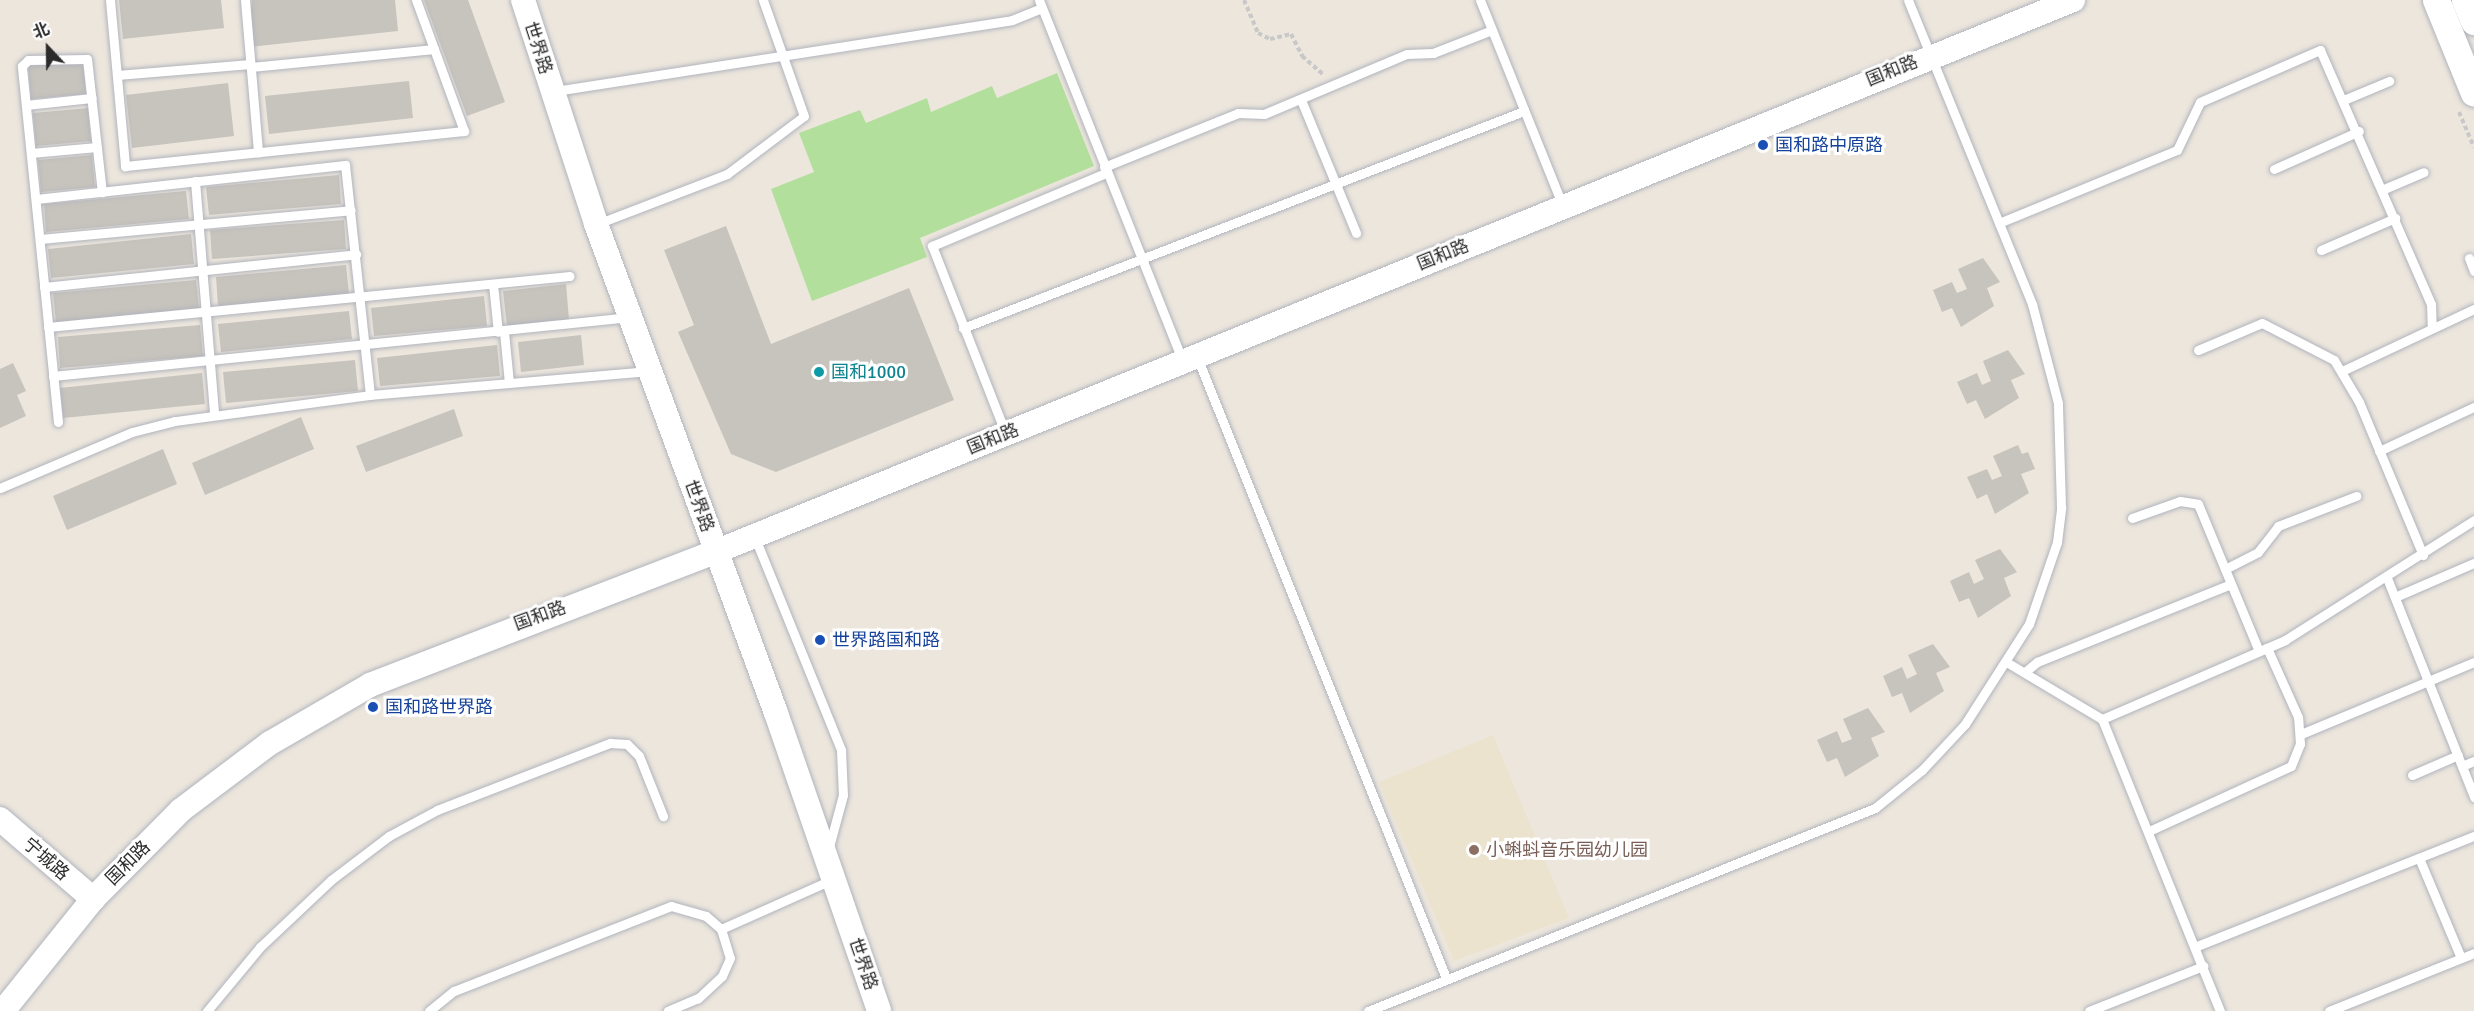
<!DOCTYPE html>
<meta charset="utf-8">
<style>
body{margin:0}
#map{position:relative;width:2474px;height:1011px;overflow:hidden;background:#ece6dd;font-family:Signika,"Noto Sans SC",sans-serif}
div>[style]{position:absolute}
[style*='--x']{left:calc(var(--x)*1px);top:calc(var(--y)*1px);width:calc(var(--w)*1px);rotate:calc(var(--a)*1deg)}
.education>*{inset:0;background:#ece3ce}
.green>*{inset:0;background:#b3df9d}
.building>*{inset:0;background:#c7c3bd}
.path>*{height:4px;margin-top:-2px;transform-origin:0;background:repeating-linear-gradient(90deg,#c8c8c8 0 4.5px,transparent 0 7.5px)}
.roads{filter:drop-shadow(0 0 2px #b1b4bd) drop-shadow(0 0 2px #b1b4bd)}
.service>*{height:9px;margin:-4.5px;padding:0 4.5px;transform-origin:4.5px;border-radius:4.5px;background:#fff}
.tertiary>*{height:24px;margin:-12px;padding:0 12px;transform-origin:12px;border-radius:12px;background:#fff}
.secondary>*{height:27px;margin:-13.5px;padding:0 13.5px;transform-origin:13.5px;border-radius:13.5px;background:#fff}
.dots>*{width:16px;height:16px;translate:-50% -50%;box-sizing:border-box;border:3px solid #fff;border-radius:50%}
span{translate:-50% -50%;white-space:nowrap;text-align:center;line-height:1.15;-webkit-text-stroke:6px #fff;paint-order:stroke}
.street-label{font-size:18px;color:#2b2b2b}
.transit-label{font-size:18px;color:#164399}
.left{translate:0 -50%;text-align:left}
.culture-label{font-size:18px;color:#0d838f}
.education-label{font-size:18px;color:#785e54}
.north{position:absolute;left:18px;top:18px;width:60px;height:60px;-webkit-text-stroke:4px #fff;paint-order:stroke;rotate:338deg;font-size:16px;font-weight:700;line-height:24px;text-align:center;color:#2b2b2b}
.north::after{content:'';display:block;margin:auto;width:21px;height:27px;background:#2b2b2b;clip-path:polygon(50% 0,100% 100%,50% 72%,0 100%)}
</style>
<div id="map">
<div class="education">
<div style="clip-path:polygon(1493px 735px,1569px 918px,1454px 961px,1379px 782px)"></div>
</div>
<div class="green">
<div style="clip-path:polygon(1057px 73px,1094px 166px,920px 238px,927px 257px,812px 301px,771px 189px,814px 172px,799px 133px,860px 110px,866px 123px,927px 98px,931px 112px,992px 86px,997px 98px)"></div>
</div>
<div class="building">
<div style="clip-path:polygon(119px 0,221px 0,224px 28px,123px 39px)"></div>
<div style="clip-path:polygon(252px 0,395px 0,398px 31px,249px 47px)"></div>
<div style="clip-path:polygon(424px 0,468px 0,505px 102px,467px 116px)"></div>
<div style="clip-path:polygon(83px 60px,86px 94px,31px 99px,28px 66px)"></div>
<div style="clip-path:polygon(409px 81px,413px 118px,269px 134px,265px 96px)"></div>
<div style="clip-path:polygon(228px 83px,234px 136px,132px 148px,126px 95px)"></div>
<div style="clip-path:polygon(88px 108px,91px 141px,36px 146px,33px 113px)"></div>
<div style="clip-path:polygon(92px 155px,95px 187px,41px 192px,38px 160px)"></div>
<div style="clip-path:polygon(339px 175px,341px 204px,209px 215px,206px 187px)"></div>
<div style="clip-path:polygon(186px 191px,189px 219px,46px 232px,44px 204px)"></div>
<div style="clip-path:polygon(344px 220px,346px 249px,212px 259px,210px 230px)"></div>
<div style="clip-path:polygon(726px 226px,771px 344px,909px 288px,954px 400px,776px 472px,731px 454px,678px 332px,694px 325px,664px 250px)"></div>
<div style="clip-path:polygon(191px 234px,194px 264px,51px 278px,48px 249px)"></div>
<div style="clip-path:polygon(1983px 258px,2000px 282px,1987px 288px,1994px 306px,1961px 327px,1952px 308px,1942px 312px,1933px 290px,1952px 282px,1957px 293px,1967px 289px,1958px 269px)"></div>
<div style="clip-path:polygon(346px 265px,349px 294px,218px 306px,216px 277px)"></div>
<div style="clip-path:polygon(196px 280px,199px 309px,56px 322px,53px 293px)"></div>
<div style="clip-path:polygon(566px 284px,569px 320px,507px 327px,503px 291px)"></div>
<div style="clip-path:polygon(484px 296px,487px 326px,374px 336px,371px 308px)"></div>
<div style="clip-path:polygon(349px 311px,352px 339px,221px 352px,218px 324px)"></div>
<div style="clip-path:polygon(200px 325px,203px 356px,60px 368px,58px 337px)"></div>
<div style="clip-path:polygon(581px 335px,584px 365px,521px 372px,518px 342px)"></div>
<div style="clip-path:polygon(497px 345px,500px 376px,380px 386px,377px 358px)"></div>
<div style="clip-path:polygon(2008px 350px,2025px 374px,2011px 380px,2019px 398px,1985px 419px,1976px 400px,1967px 404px,1957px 382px,1977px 373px,1982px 385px,1991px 381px,1983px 361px)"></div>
<div style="clip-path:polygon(355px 360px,358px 391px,226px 403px,223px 372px)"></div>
<div style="clip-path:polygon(13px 363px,26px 391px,17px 395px,26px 416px,0 428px,0 369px)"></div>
<div style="clip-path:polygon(202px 373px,205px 404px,63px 418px,60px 388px)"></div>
<div style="clip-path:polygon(454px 409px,463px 436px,366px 472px,356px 446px)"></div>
<div style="clip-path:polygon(301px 417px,314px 449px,205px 495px,192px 463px)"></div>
<div style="clip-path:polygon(2018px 445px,2022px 454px,2028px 452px,2035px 469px,2021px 474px,2029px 493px,1995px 514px,1987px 494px,1977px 499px,1967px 477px,1987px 469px,1992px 480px,2002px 476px,1993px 456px)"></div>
<div style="clip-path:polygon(163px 449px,177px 484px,67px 530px,53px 496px)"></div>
<div style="clip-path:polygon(2000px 549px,2017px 572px,2004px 578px,2011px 596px,1978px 618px,1969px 598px,1959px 602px,1950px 581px,1969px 572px,1974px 584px,1984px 579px,1975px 560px)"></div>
<div style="clip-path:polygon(1933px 644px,1950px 667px,1936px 673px,1944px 691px,1910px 713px,1902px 693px,1892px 697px,1883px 676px,1902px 667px,1907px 679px,1917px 674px,1908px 655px)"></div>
<div style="clip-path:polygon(1868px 708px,1885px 732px,1871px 738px,1879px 756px,1845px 777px,1837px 758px,1827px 762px,1817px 740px,1837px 731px,1842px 743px,1852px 739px,1843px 719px)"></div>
</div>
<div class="path">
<div style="--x:1244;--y:0;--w:36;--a:67"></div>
<div style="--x:1258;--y:33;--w:13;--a:27"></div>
<div style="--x:1270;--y:39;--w:22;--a:-13"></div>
<div style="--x:1291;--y:34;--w:25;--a:63"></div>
<div style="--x:1302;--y:56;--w:28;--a:41"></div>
<div style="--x:2459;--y:112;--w:38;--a:67"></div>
</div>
<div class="roads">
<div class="service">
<div style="--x:110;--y:0;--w:167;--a:84.8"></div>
<div style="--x:125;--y:166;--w:341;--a:-5.9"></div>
<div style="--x:464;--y:131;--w:140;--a:-110.1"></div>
<div style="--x:245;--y:0;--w:153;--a:85.1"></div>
<div style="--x:1039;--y:0;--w:387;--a:68.3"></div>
<div style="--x:1480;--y:0;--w:222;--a:68.1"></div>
<div style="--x:251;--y:67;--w:184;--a:-5.6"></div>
<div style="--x:117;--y:75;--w:134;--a:-4.7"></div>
<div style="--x:555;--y:91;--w:462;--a:-8.8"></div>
<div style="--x:1012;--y:20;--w:32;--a:-22"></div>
<div style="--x:2346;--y:99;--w:47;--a:-22.7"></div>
<div style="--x:1301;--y:100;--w:144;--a:67.5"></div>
<div style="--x:26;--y:105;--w:66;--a:-6.1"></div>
<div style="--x:31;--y:153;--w:66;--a:-5.2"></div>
<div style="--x:1104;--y:167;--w:144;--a:-21.9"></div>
<div style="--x:1238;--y:113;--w:26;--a:2"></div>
<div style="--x:1264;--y:114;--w:155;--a:-22.8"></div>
<div style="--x:1407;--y:54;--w:26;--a:-2"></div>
<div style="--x:1433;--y:53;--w:63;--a:-21.3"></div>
<div style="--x:2274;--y:169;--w:93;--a:-24.1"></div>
<div style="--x:195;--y:181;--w:234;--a:85.3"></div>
<div style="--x:2384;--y:189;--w:43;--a:-23"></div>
<div style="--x:36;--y:199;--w:311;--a:-6.3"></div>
<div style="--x:345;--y:165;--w:231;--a:83.8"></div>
<div style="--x:1999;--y:223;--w:192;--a:-22.3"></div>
<div style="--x:2177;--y:150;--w:53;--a:-64.4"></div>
<div style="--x:2200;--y:102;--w:131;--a:-23.4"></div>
<div style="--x:2320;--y:50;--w:277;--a:66.4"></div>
<div style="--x:2431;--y:304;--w:24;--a:88"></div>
<div style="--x:597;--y:224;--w:139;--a:-21"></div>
<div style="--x:727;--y:174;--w:96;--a:-37"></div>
<div style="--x:804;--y:116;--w:123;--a:-109.5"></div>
<div style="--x:40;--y:239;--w:312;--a:-5.3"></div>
<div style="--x:2321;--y:250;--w:81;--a:-23.4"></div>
<div style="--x:2469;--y:258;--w:14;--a:69"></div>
<div style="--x:493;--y:284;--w:48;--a:84.1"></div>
<div style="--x:44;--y:287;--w:314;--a:-6"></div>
<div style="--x:48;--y:327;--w:524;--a:-5.58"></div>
<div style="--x:963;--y:328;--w:602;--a:-21.15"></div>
<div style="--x:504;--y:332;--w:51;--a:84.4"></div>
<div style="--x:2198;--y:350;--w:69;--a:-22.9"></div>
<div style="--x:2262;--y:323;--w:81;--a:27.2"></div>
<div style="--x:2334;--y:360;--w:49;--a:59.2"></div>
<div style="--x:2359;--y:402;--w:166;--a:67.3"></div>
<div style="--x:1197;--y:357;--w:669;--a:68.15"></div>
<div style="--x:2342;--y:371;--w:146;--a:-25.2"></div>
<div style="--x:53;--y:376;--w:580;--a:-5.84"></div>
<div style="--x:58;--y:422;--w:358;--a:-95.8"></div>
<div style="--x:22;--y:66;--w:8;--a:-45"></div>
<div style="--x:28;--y:60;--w:59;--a:-1"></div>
<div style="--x:87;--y:59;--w:134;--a:83.6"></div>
<div style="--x:1005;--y:432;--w:200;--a:-111.4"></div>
<div style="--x:932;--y:246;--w:189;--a:-22.8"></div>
<div style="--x:2379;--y:451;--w:105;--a:-24.9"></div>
<div style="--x:0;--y:488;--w:143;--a:-23"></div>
<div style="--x:132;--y:432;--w:44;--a:-14.3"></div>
<div style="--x:175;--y:421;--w:197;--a:-7.6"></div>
<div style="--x:370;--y:395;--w:279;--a:-4.9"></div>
<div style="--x:2132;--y:518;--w:51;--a:-19.5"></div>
<div style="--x:2180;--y:501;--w:18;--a:9"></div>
<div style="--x:2198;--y:504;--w:159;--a:67.5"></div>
<div style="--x:755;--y:538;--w:229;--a:67.9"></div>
<div style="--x:841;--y:750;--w:45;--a:87.5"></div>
<div style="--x:843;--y:795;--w:54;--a:105.1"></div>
<div style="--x:2225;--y:569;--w:37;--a:-27"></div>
<div style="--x:2258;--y:552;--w:33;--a:-52"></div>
<div style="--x:2278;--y:526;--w:84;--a:-21"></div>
<div style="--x:2387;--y:578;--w:236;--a:68.3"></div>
<div style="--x:2395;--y:597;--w:86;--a:-23.3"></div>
<div style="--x:2008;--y:663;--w:109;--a:30.8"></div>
<div style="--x:2102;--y:719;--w:315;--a:68"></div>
<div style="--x:2025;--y:672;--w:16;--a:-40"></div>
<div style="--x:2037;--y:662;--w:209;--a:-21.9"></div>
<div style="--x:2102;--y:719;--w:199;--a:-23.3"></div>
<div style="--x:2285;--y:640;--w:224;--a:-32.4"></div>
<div style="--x:2301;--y:734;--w:187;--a:-22.6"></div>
<div style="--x:2462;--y:766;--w:13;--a:-23"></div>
<div style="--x:2412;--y:775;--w:50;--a:-23.5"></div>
<div style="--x:2149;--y:831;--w:156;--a:-24.6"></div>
<div style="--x:2291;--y:766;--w:24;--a:-68"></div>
<div style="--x:2300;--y:744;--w:27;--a:-94"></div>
<div style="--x:2298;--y:717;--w:76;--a:-114.2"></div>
<div style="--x:2419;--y:858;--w:108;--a:67.2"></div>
<div style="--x:721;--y:929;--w:120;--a:-24"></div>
<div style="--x:2197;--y:946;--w:298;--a:-21.7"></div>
<div style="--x:207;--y:1011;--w:83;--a:-50.4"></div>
<div style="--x:260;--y:947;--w:98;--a:-43.3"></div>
<div style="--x:331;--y:880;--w:73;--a:-37.2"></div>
<div style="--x:389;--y:836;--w:55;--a:-28.4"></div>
<div style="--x:437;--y:810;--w:186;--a:-21.2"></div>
<div style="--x:610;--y:743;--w:17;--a:3"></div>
<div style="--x:627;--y:744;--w:17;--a:45"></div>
<div style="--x:639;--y:756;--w:65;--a:68.2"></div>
<div style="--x:429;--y:1011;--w:32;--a:-39"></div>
<div style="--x:454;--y:991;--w:233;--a:-21.4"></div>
<div style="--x:671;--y:906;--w:36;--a:16"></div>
<div style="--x:706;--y:916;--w:20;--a:41"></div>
<div style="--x:721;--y:929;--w:30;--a:73"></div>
<div style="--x:730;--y:958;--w:20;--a:114"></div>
<div style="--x:722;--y:976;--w:33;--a:137"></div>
<div style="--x:698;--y:998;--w:33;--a:157"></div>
<div style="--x:1368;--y:1011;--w:546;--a:-21.82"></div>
<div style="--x:1875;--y:808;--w:60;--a:-39"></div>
<div style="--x:1922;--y:770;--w:63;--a:-46.9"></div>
<div style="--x:1965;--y:724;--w:119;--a:-57.4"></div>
<div style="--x:2029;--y:624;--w:87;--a:-71.1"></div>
<div style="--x:2057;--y:542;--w:35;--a:-83"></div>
<div style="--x:2061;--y:507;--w:104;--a:-91.7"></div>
<div style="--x:2058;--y:403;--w:102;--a:-104.7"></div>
<div style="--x:2032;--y:304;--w:328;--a:-112.2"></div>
<div style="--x:2089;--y:1011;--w:123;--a:-21.5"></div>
<div style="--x:2329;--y:1011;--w:156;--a:-21.8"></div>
</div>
<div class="tertiary">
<div style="--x:523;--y:0;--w:236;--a:71.9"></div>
<div style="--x:596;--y:224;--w:521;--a:69.79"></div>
<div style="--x:776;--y:713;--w:315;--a:70.9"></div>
<div style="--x:0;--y:819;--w:123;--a:40.7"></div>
<div style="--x:3;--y:1011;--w:144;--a:-51.2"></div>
<div style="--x:93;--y:899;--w:125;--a:-45.3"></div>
<div style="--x:181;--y:810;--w:111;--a:-37"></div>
<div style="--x:270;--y:743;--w:116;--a:-30.1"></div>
<div style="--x:370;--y:685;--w:370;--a:-21.1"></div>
<div style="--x:715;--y:552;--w:1466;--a:-22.12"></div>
</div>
<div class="secondary">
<div style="--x:2436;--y:0;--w:100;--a:67.8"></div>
<div style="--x:2465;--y:0;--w:23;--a:67"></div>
</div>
</div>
<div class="dots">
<div style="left:1763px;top:145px;background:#1a4fb4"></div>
<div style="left:819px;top:372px;background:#0f9aa8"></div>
<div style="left:820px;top:640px;background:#1a4fb4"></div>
<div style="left:373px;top:707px;background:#1a4fb4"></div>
<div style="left:1474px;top:850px;background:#8d6e63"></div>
</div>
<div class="street-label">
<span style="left:538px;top:48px;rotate:72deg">世界路</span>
<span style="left:1892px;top:71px;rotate:-22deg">国和路</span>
<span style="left:1443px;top:255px;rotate:-22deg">国和路</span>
<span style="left:993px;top:439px;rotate:-22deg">国和路</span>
<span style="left:699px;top:506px;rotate:70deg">世界路</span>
<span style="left:540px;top:616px;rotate:-20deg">国和路</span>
<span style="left:46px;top:859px;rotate:41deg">宁城路</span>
<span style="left:128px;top:863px;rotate:-45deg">国和路</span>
<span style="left:863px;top:964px;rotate:71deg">世界路</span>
</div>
<div class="transit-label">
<span class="left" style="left:1775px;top:145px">国和路中原路</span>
<span class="left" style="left:832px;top:640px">世界路国和路</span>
<span class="left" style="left:385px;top:707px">国和路世界路</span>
</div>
<div class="culture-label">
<span class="left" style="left:831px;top:372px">国和1000</span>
</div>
<div class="education-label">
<span class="left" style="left:1486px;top:850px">小蝌蚪音乐园幼儿园</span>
</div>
<div class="north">北</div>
</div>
